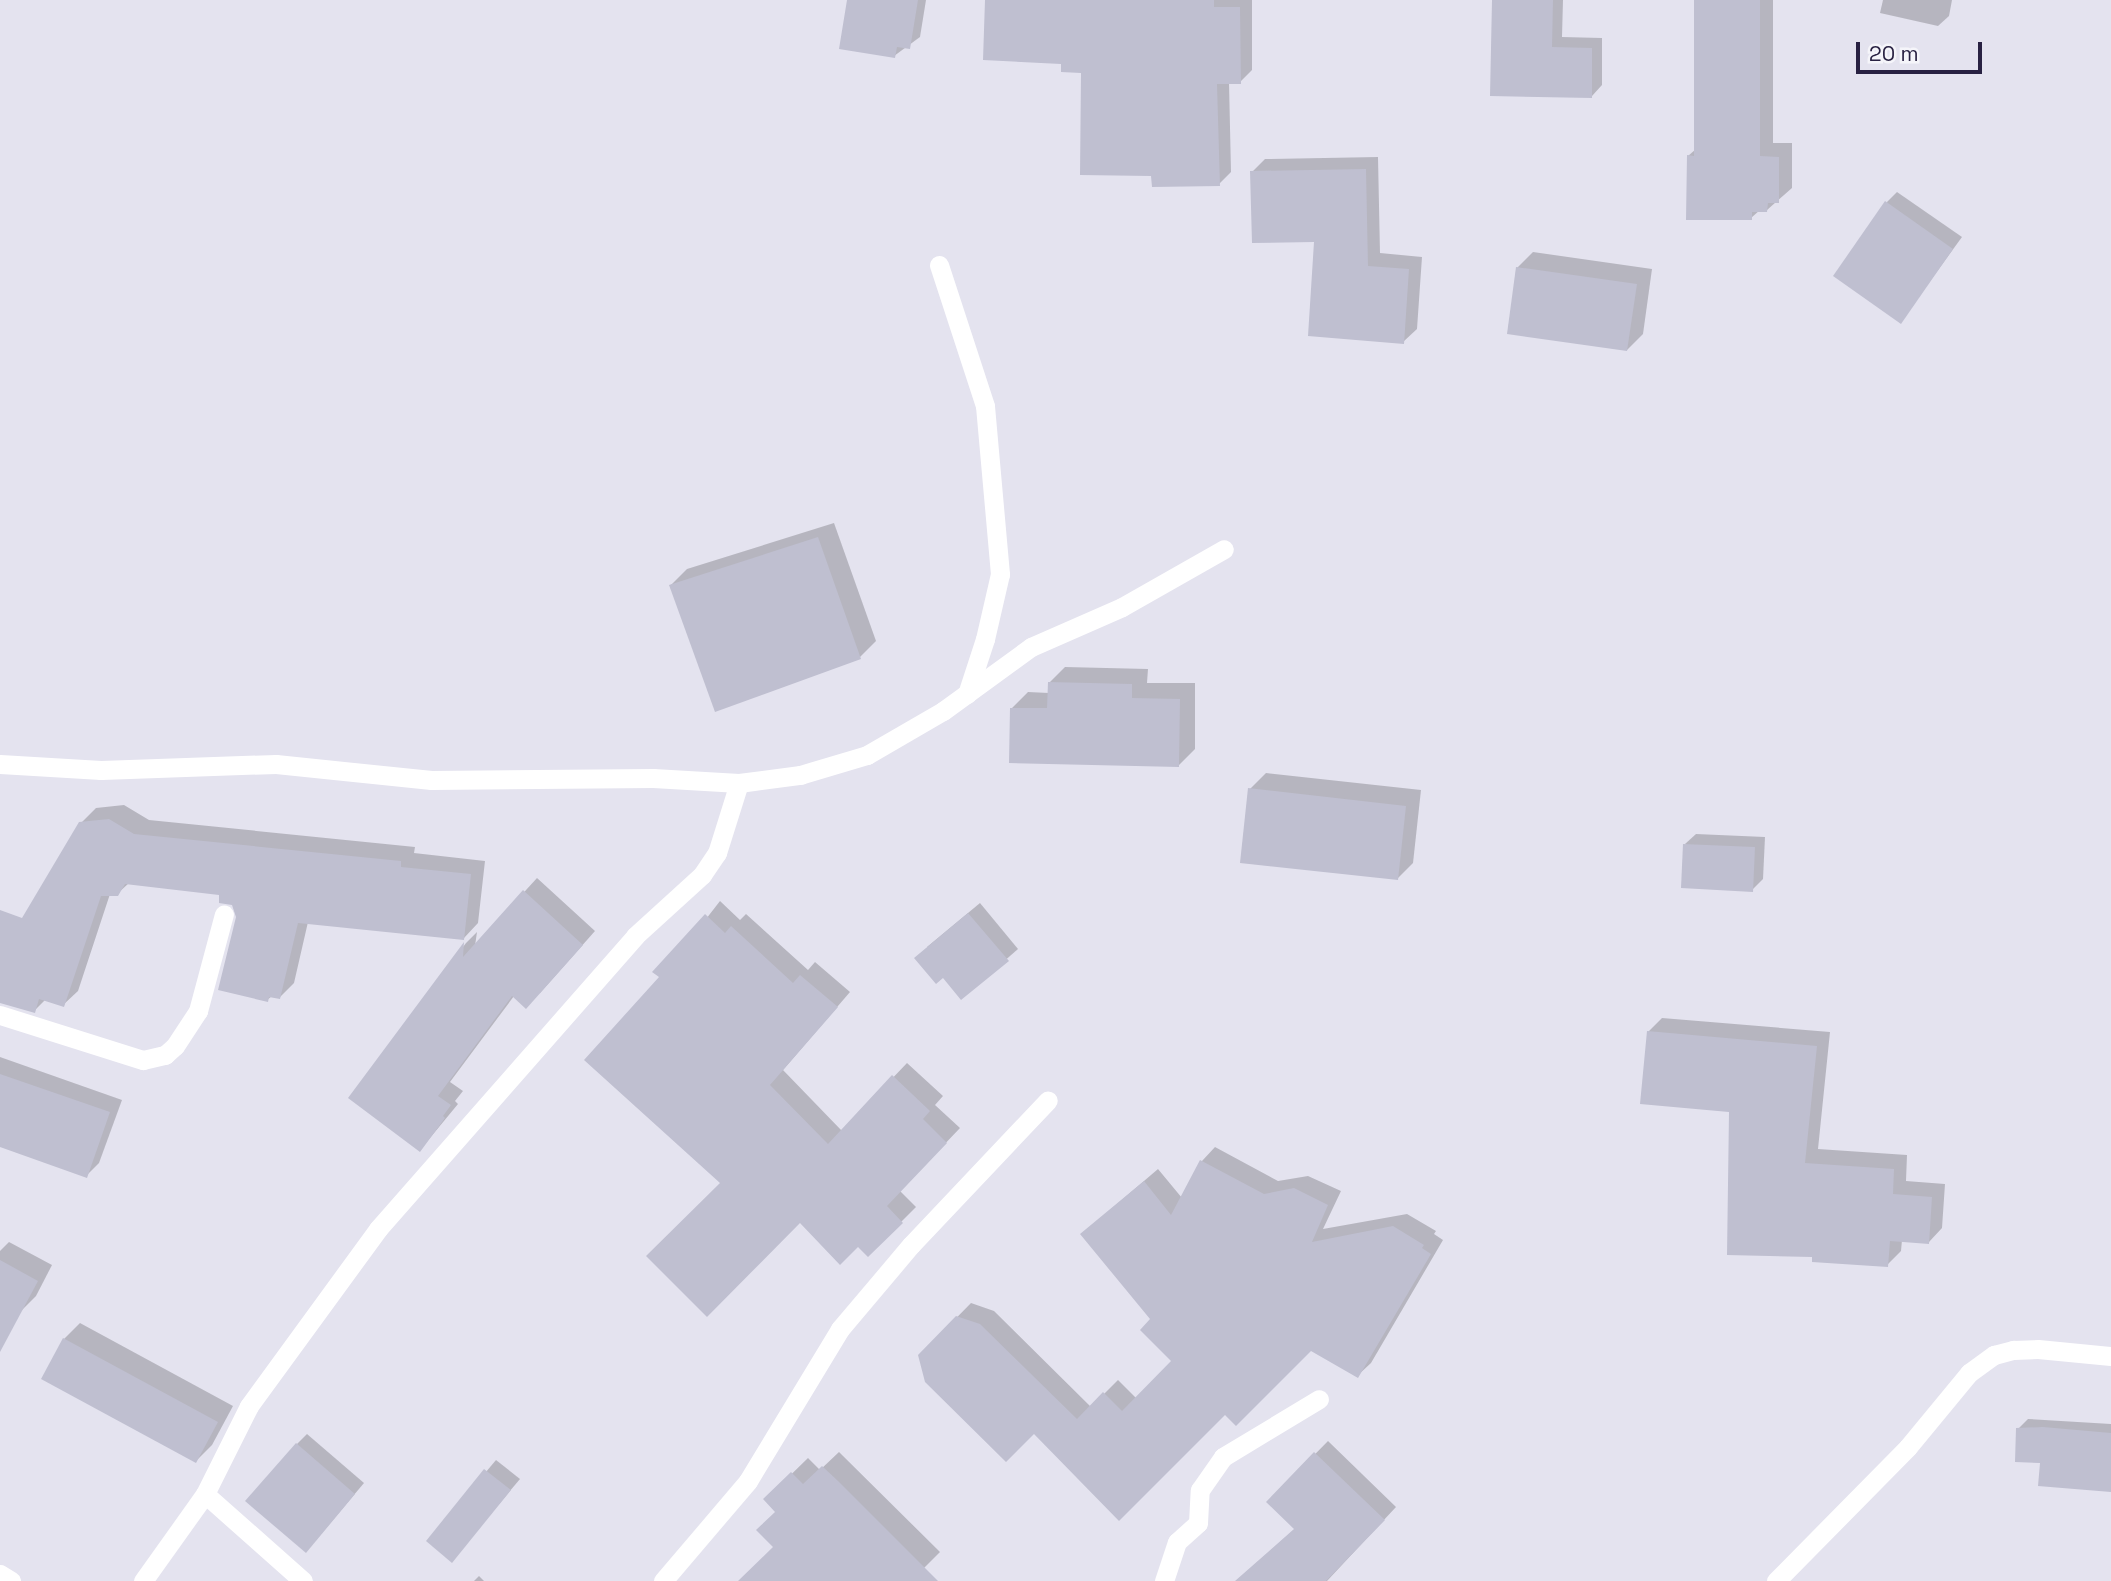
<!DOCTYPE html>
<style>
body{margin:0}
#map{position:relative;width:2111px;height:1581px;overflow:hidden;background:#e4e3ef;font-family:"Space Grotesk",sans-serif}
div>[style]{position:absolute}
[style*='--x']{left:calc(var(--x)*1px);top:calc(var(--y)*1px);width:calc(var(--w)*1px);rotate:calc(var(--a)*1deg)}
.shadow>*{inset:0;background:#0003}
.building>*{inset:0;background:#bfbfd0}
.service>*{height:19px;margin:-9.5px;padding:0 9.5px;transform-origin:9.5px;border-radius:9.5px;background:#fff}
.minor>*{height:19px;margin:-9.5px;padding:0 9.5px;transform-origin:9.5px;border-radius:9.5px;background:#fff}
span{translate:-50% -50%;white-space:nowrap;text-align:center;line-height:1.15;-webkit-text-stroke:5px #f5f5fa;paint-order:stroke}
.scale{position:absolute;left:1856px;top:42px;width:126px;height:32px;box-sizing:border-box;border:4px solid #282142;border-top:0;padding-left:9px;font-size:21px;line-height:24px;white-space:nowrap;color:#282142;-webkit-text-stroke:5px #f5f5fa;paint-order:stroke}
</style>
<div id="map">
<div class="shadow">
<div style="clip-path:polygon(849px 0,926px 0,920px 37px,894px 56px)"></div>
<div style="clip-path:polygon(987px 0,1252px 0,1252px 70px,1240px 82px,1229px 82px,1231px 172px,1219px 184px,1153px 174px,1083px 71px,1063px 62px)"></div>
<div style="clip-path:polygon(1494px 0,1563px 0,1562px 37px,1602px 38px,1602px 85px,1592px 96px)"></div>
<div style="clip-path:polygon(1696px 0,1773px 0,1773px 143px,1792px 143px,1792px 188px,1767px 210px,1760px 210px,1751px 218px,1688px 156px,1696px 149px)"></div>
<div style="clip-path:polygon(1883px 0,1952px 0,1949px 16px,1938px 26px,1880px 13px)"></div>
<div style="clip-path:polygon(1378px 157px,1380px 253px,1422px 257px,1417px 329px,1403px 342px,1316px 241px,1252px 172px,1265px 159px)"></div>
<div style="clip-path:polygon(1897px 192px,1962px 237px,1901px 321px,1887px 202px)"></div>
<div style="clip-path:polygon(1533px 252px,1652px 269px,1643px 334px,1627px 350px,1517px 268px)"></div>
<div style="clip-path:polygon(834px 523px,876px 641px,860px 657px,671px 585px,687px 569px)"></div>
<div style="clip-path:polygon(1065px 667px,1148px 669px,1147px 683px,1195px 683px,1195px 749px,1179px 765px,1012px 708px,1028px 692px,1049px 693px,1049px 683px)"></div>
<div style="clip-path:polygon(1266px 773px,1421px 790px,1413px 863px,1397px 879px,1250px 789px)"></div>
<div style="clip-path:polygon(124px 805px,149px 820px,415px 847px,414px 853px,485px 861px,478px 923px,464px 938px,308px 922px,294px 983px,280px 997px,272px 996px,267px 1000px,233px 903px,221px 894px,129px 883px,117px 894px,110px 894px,78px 991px,63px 1005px,46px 999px,34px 1011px,0 1002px,0 959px,81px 823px,96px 808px)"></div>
<div style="clip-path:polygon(1696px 834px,1765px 837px,1763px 879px,1752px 890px,1685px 844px)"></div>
<div style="clip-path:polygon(537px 878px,595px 931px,540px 993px,514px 996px,450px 1082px,463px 1091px,455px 1101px,458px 1104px,420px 1150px,350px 1098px,466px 943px,477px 932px,475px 946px)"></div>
<div style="clip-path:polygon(720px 901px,740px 920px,746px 914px,808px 970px,815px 962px,850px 992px,783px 1070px,842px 1131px,907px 1063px,943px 1096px,935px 1105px,960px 1128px,900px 1191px,916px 1207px,868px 1255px,858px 1245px,722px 1183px,661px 977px)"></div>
<div style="clip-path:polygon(980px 903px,1018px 949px,962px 998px,927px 947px)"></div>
<div style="clip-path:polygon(1662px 1018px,1830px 1032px,1818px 1149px,1907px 1155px,1906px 1181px,1945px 1184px,1942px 1228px,1929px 1242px,1902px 1240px,1901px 1251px,1887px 1265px,1814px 1255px,1730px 1111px,1648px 1032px)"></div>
<div style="clip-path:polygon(0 1057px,122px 1100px,99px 1163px,86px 1176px,0 1146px)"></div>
<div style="clip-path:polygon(1215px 1147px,1278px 1181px,1308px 1176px,1341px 1191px,1323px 1229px,1407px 1214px,1436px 1231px,1434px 1234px,1443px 1240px,1371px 1363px,1357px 1376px,1311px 1349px,1225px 1412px,1034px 1432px,920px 1355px,971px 1303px,994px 1311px,1091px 1407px,1118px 1380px,1137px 1399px,1173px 1361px,1153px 1320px,1082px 1234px,1158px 1169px,1182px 1198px,1202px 1161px)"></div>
<div style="clip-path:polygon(9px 1242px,52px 1265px,36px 1296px,21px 1311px,0 1316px,0 1251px)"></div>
<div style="clip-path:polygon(80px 1323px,233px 1406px,212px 1445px,196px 1461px,64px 1339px)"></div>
<div style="clip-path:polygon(2028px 1419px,2111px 1424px,2111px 1490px,2042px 1461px,2018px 1429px)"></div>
<div style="clip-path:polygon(307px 1434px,364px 1483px,316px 1540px,297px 1444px)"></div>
<div style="clip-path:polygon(1328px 1441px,1396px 1507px,1327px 1581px,1236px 1581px,1296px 1528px,1268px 1502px)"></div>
<div style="clip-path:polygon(839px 1452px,940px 1552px,918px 1574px,923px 1581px,740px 1581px,776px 1547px,777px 1512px,766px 1499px,808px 1458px,820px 1470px)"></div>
<div style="clip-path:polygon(496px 1460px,520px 1479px,452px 1560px,428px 1541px)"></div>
<div style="clip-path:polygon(479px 1576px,484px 1581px,474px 1581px)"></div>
</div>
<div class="building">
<div style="clip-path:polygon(847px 0,918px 0,910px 49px,897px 47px,895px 58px,839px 49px)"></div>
<div style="clip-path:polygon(985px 0,1214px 0,1214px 7px,1240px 7px,1241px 84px,1217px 84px,1220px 186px,1152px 187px,1151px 176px,1080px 175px,1081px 73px,1061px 72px,1061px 64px,983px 60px)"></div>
<div style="clip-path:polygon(1492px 0,1553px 0,1552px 47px,1592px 48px,1592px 98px,1490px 96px)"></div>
<div style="clip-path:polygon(1694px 0,1760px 0,1760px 156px,1779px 157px,1779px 203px,1768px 203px,1767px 212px,1752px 212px,1752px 220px,1686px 220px,1687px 155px,1694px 156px)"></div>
<div style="clip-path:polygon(1366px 169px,1368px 266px,1409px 269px,1404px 344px,1308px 336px,1314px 242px,1252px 243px,1250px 171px)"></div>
<div style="clip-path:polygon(1885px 201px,1953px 249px,1901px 324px,1833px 276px)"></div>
<div style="clip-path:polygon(1516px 267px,1637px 284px,1627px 351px,1507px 334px)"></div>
<div style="clip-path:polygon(818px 537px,861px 659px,715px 712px,669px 585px)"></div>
<div style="clip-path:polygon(1048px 682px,1132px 684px,1132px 698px,1180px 699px,1179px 767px,1009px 763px,1010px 708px,1047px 708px)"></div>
<div style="clip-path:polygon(1248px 788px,1406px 806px,1398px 880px,1240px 863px)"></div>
<div style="clip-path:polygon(109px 819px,134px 834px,401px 861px,401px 867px,471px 874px,464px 940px,298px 923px,280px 999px,269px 997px,268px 1002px,218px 990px,236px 917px,232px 905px,219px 903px,219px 895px,125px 884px,118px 896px,101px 896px,64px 1007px,39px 999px,35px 1013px,0 1003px,0 910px,22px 918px,79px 822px)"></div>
<div style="clip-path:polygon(1683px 844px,1755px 847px,1753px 892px,1681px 888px)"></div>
<div style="clip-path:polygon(523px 890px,583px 945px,526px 1009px,512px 996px,438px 1096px,451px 1105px,443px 1116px,445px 1118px,420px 1152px,348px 1098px,464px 942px,463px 957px)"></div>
<div style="clip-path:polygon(968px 913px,1009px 961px,961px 1000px,943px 978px,936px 984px,914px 958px)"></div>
<div style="clip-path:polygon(705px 914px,725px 933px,731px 926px,793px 983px,800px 975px,838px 1007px,770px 1085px,828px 1144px,892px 1075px,930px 1111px,923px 1119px,947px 1143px,887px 1206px,903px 1223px,868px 1257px,858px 1247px,840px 1265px,800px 1223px,707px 1317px,646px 1256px,720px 1183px,584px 1060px,659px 977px,652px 972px)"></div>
<div style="clip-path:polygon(1647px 1031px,1817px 1046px,1805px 1163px,1894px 1169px,1893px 1194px,1932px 1197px,1929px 1244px,1890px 1241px,1888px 1267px,1812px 1262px,1812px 1257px,1727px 1255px,1729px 1112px,1640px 1104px)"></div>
<div style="clip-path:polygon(0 1074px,110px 1112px,87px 1178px,0 1147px)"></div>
<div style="clip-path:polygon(1200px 1160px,1264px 1194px,1294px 1188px,1328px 1205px,1312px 1242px,1393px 1226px,1424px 1245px,1422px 1248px,1431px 1254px,1358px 1378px,1311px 1351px,1236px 1426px,1225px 1415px,1119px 1521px,1034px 1434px,1006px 1462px,925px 1382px,918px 1355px,956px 1316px,980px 1324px,1077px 1419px,1103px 1392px,1122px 1411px,1171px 1361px,1140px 1330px,1150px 1319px,1080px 1234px,1144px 1181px,1171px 1215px)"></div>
<div style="clip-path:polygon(0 1260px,38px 1281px,0 1352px)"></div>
<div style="clip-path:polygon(63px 1338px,218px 1422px,196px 1463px,41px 1379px)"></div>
<div style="clip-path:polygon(2043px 1427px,2111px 1433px,2111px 1492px,2038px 1486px,2040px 1463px,2015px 1462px,2016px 1428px)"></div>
<div style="clip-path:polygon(296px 1443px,355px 1494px,306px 1553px,245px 1501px)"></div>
<div style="clip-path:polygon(1314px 1452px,1385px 1520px,1326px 1581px,1235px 1581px,1294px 1529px,1266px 1502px)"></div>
<div style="clip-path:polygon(822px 1466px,838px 1481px,938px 1581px,738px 1581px,773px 1547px,756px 1530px,775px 1512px,763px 1499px,791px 1472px,803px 1484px)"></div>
<div style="clip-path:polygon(484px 1469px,511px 1490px,452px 1563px,426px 1541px)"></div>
</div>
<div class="service">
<div style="--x:0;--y:1015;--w:150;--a:17.5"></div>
<div style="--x:143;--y:1060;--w:23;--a:-13"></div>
<div style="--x:165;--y:1055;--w:13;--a:-42"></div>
<div style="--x:175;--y:1046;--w:42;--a:-56.7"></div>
<div style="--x:198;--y:1011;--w:100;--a:-75"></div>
</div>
<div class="minor">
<div style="--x:939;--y:265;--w:148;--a:71.9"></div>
<div style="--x:985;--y:406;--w:169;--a:84.9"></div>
<div style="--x:1000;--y:574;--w:67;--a:103"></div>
<div style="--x:985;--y:639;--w:58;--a:108.1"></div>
<div style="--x:0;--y:764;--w:101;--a:3.4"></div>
<div style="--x:101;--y:770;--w:175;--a:-2"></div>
<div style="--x:276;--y:764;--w:156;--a:5.9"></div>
<div style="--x:431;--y:780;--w:222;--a:-0.5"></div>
<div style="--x:653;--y:778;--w:86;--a:3.3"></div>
<div style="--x:739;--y:783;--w:62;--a:-7.5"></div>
<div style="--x:800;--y:775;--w:70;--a:-16.6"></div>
<div style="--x:867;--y:755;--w:88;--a:-30.1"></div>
<div style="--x:943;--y:711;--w:109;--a:-36"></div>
<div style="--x:1031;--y:647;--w:99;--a:-23.7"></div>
<div style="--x:1122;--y:607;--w:117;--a:-29.6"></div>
<div style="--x:205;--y:1494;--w:131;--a:41.6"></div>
<div style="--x:0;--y:1574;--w:13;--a:32"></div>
<div style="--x:143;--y:1581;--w:107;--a:-54.5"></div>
<div style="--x:205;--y:1494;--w:98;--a:-63.4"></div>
<div style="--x:249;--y:1406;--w:219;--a:-53.9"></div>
<div style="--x:378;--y:1229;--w:390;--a:-48.7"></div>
<div style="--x:635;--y:936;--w:91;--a:-42.3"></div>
<div style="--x:702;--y:875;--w:27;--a:-56"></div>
<div style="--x:717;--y:853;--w:73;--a:-72.6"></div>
<div style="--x:663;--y:1581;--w:131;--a:-49.6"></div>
<div style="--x:748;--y:1481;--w:178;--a:-58.8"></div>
<div style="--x:840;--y:1329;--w:110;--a:-49.8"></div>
<div style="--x:911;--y:1245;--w:199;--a:-46.6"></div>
<div style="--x:1164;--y:1581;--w:41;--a:-71.6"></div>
<div style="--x:1177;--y:1542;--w:28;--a:-42"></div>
<div style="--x:1198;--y:1523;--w:33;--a:-87"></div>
<div style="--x:1200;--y:1490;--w:40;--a:-55.1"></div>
<div style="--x:1223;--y:1457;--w:112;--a:-31.1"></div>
<div style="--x:1776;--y:1581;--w:188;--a:-45.4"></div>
<div style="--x:1908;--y:1447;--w:96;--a:-50.5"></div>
<div style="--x:1969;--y:1373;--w:31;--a:-36"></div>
<div style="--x:1994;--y:1355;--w:20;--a:-15"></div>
<div style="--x:2013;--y:1350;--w:25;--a:-2"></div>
<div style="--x:2038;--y:1349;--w:73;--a:5.5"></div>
</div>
<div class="scale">20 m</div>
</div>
